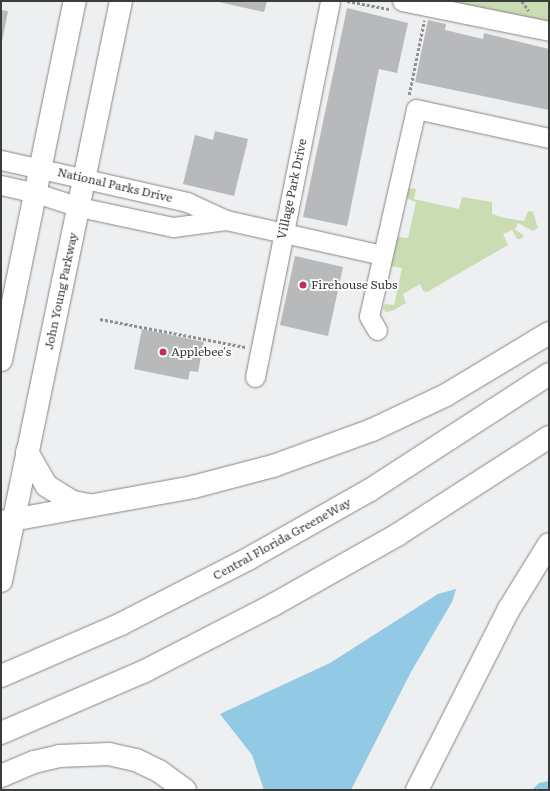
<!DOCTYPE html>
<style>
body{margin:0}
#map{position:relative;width:550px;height:791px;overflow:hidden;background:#eeeff1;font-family:Literata,serif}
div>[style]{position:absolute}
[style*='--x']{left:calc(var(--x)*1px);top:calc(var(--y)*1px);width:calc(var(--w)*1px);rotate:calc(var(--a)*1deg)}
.green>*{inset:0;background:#cadcb2}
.water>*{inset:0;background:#92c9e4}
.building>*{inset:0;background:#b8b9ba}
.path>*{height:2.5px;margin-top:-1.25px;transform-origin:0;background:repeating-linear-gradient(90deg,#909192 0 3px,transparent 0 5px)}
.roads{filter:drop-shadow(0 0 1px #848586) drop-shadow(0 0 1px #848586)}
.minor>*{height:19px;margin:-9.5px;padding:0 9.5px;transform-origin:9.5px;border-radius:9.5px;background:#fff}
.highway>*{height:22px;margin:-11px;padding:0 11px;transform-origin:11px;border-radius:11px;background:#fff}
.dots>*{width:11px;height:11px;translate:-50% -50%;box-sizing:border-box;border:2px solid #fff;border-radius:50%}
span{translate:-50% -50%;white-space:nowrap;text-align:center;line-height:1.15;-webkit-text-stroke:3.5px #fff;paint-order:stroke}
.street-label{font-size:12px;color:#3b3c3c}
.poi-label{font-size:12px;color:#3b3c3c}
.left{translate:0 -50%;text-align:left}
.frame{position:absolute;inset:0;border:2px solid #3b3c3c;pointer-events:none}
</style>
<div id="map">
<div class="green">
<div style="clip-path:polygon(429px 1px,549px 1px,549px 26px)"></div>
<div style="clip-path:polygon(412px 188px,416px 189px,414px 199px,459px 209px,462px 197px,492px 202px,492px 214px,505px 218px,524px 221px,528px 211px,533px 212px,538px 228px,533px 231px,518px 223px,515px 230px,524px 235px,521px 239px,517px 239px,512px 230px,503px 234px,508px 245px,427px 292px,423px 291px,420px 284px,403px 294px,406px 303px,392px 311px,386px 312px,383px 309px,385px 304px,394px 305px,402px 268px,391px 266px,397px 237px,408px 238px,416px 202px,406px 198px,408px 189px)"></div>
</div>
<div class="water">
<div style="clip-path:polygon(456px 589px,452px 602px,411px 672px,351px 790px,264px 790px,252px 755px,220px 714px,330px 663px,438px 594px)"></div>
<div style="clip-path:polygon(549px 781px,549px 790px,532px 790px,539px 783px)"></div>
</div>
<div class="building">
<div style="clip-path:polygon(214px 1px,267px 1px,264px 12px)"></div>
<div style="clip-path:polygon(347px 8px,408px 23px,397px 73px,379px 69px,347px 226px,303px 217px)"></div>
<div style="clip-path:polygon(1px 10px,8px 11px,2px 42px,1px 42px)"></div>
<div style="clip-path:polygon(428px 20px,446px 24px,445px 30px,483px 39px,484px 33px,549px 49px,549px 110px,415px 82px)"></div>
<div style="clip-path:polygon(215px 131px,248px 139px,234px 196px,183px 184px,195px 135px,213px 140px)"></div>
<div style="clip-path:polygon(295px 256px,343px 267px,328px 336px,280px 325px)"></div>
<div style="clip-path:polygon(142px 329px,204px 342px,198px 372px,190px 371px,188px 380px,134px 369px)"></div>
</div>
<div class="path">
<div style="--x:347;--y:1;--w:43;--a:10.8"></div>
<div style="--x:522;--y:1;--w:12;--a:55"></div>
<div style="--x:409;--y:95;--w:76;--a:-78.5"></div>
<div style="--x:100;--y:319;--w:148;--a:10.9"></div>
</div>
<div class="roads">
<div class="minor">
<div style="--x:402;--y:1;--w:150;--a:11.5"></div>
<div style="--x:1;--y:160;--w:191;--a:12.7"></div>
<div style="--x:187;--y:202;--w:43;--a:24.8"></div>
<div style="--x:226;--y:220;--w:160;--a:12.6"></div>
<div style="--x:1;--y:185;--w:36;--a:13"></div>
<div style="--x:36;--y:193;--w:45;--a:18"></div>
<div style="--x:79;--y:207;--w:96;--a:12"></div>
<div style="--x:173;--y:227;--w:53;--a:-7.5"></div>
<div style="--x:377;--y:330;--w:16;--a:-120"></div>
<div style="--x:369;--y:316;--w:212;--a:-77.2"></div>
<div style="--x:416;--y:109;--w:136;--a:12.3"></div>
<div style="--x:255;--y:377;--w:383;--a:-78.7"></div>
</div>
<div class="highway">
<div style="--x:1;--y:360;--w:367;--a:-78.4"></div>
<div style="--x:27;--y:452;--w:39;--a:60"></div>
<div style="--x:47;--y:486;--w:31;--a:32"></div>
<div style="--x:73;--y:502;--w:15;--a:11"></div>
<div style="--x:1;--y:522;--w:195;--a:-10.3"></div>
<div style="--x:193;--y:487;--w:83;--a:-14.7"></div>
<div style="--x:273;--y:466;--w:105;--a:-20"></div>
<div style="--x:372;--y:430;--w:82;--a:-25.3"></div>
<div style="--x:446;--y:395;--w:120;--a:-31"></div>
<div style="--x:1;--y:581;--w:592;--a:-78.31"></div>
<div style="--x:1;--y:676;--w:131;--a:-23.4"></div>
<div style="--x:121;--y:624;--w:143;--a:-27.1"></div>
<div style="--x:248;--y:559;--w:140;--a:-29.5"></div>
<div style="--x:370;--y:490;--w:213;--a:-32.9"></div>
<div style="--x:1;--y:733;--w:157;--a:-23.3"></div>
<div style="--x:145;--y:671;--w:144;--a:-27.3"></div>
<div style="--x:273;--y:605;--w:142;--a:-29.4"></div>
<div style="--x:397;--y:535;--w:181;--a:-32.8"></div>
<div style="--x:1;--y:776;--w:36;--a:-23"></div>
<div style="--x:34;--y:762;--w:26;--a:-13"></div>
<div style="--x:59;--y:756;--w:50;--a:-2.3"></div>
<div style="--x:109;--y:754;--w:28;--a:13"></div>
<div style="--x:136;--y:760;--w:25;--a:26"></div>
<div style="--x:159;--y:771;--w:32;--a:36"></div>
<div style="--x:417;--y:790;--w:203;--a:-63.1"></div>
<div style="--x:509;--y:609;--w:76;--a:-58.4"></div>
</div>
</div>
<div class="dots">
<div style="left:303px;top:285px;background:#bf2f56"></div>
<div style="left:163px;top:352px;background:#bf2f56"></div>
</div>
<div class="street-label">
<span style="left:115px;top:185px;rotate:13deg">National Parks Drive</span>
<span style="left:292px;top:189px;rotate:-78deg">Village Park Drive</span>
<span style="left:61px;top:291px;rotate:-78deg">John Young Parkway</span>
<span style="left:282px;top:539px;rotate:-29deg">Central Florida GreeneWay</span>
</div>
<div class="poi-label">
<span class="left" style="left:311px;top:285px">Firehouse Subs</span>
<span class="left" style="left:171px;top:352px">Applebee's</span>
</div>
<div class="frame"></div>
</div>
